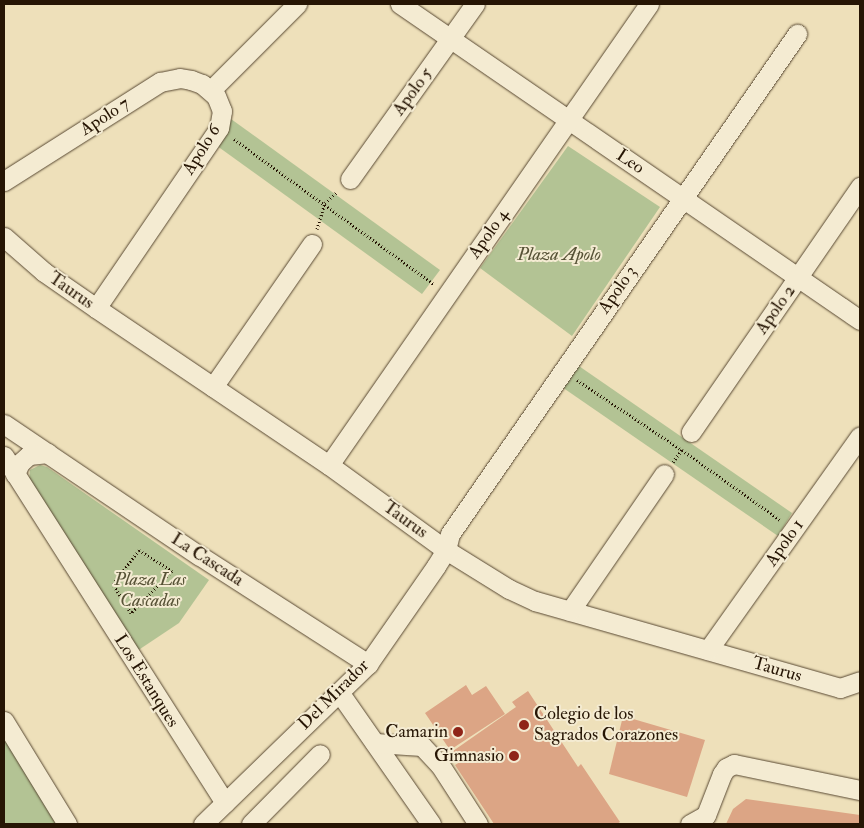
<!DOCTYPE html>
<style>
body{margin:0}
#map{position:relative;width:864px;height:828px;overflow:hidden;background:#eee0ba;font-family:"IM FELL Double Pica",serif}
div>[style]{position:absolute}
[style*='--x']{left:calc(var(--x)*1px);top:calc(var(--y)*1px);width:calc(var(--w)*1px);rotate:calc(var(--a)*1deg)}
.green>*{inset:0;background:#b3c394}
.building>*{inset:0;background:#dca585}
.path>*{height:3px;margin-top:-1.5px;transform-origin:0;background:repeating-linear-gradient(90deg,#261504 0 1px,transparent 0 3.5px)}
.roads{filter:drop-shadow(0 0 1px #584832) drop-shadow(0 0 1px #584832)}
.minor>*{height:19px;margin:-9.5px;padding:0 9.5px;transform-origin:9.5px;border-radius:9.5px;background:#f4ebd2}
.dots>*{width:14px;height:14px;translate:-50% -50%;box-sizing:border-box;border:2px solid #f4ebd2;border-radius:50%}
span{translate:-50% -50%;white-space:nowrap;text-align:center;line-height:1.15;-webkit-text-stroke:4px #f4ebd2;paint-order:stroke}
.street-label{font-size:18px;color:#261504}
.park-label{font-size:18px;color:#575236;font-style:italic}
.poi-label{font-size:18px;color:#261504}
.left{translate:0 -50%;text-align:left}
.right{translate:-100% -50%;text-align:right}
.frame{position:absolute;inset:0;border:5px solid #261504;pointer-events:none}
</style>
<div id="map">
<div class="green">
<div style="clip-path:polygon(231px 119px,440px 270px,422px 294px,213px 143px)"></div>
<div style="clip-path:polygon(568px 146px,660px 207px,572px 336px,480px 268px)"></div>
<div style="clip-path:polygon(576px 364px,792px 513px,778px 536px,559px 385px)"></div>
<div style="clip-path:polygon(40px 465px,47px 467px,209px 580px,179px 623px,137px 651px,29px 482px,30px 470px)"></div>
<div style="clip-path:polygon(4px 727px,63px 824px,4px 824px)"></div>
</div>
<div class="building">
<div style="clip-path:polygon(466px 685px,472px 695px,486px 686px,505px 714px,450px 750px,425px 713px)"></div>
<div style="clip-path:polygon(528px 691px,578px 767px,581px 764px,620px 822px,617px 824px,494px 824px,455px 765px,460px 762px,453px 751px,516px 707px,512px 702px)"></div>
<div style="clip-path:polygon(623px 716px,705px 740px,687px 797px,609px 774px)"></div>
<div style="clip-path:polygon(746px 799px,860px 815px,860px 824px,726px 824px,733px 809px)"></div>
</div>
<div class="path">
<div style="--x:234;--y:139;--w:248;--a:36"></div>
<div style="--x:317;--y:229;--w:27;--a:-73"></div>
<div style="--x:325;--y:203;--w:16;--a:-43"></div>
<div style="--x:577;--y:380;--w:126;--a:33.7"></div>
<div style="--x:682;--y:450;--w:120;--a:35.5"></div>
<div style="--x:673;--y:462;--w:17;--a:-54"></div>
<div style="--x:139;--y:550;--w:39;--a:32"></div>
<div style="--x:172;--y:571;--w:59;--a:134.3"></div>
<div style="--x:131;--y:613;--w:34;--a:-122"></div>
<div style="--x:113;--y:584;--w:43;--a:-52.6"></div>
</div>
<div class="roads">
<div class="minor">
<div style="--x:400;--y:4;--w:558;--a:34.49"></div>
<div style="--x:211;--y:90;--w:122;--a:-45"></div>
<div style="--x:350;--y:179;--w:215;--a:-54.5"></div>
<div style="--x:4;--y:181;--w:185;--a:-32.4"></div>
<div style="--x:160;--y:82;--w:20;--a:-11"></div>
<div style="--x:180;--y:78;--w:11;--a:10"></div>
<div style="--x:191;--y:80;--w:12;--a:20"></div>
<div style="--x:202;--y:84;--w:18;--a:41"></div>
<div style="--x:216;--y:96;--w:16;--a:68"></div>
<div style="--x:222;--y:111;--w:17;--a:100"></div>
<div style="--x:219;--y:128;--w:218;--a:124.3"></div>
<div style="--x:4;--y:237;--w:53;--a:41.2"></div>
<div style="--x:44;--y:272;--w:63;--a:34.7"></div>
<div style="--x:96;--y:308;--w:281;--a:34"></div>
<div style="--x:329;--y:465;--w:145;--a:36"></div>
<div style="--x:446;--y:550;--w:74;--a:31.8"></div>
<div style="--x:509;--y:589;--w:29;--a:25"></div>
<div style="--x:535;--y:601;--w:317;--a:15.9"></div>
<div style="--x:840;--y:688;--w:21;--a:-19"></div>
<div style="--x:213;--y:387;--w:174;--a:-55.3"></div>
<div style="--x:4;--y:424;--w:236;--a:34"></div>
<div style="--x:200;--y:556;--w:200;--a:32.7"></div>
<div style="--x:691;--y:432;--w:298;--a:-55.4"></div>
<div style="--x:4;--y:456;--w:411;--a:57.5"></div>
<div style="--x:329;--y:465;--w:561;--a:-55.23"></div>
<div style="--x:15;--y:474;--w:12;--a:-66"></div>
<div style="--x:20;--y:463;--w:12;--a:-42"></div>
<div style="--x:29;--y:455;--w:19;--a:-6"></div>
<div style="--x:570;--y:611;--w:166;--a:-55.5"></div>
<div style="--x:708;--y:650;--w:262;--a:-54.6"></div>
<div style="--x:339;--y:692;--w:161;--a:55.1"></div>
<div style="--x:4;--y:721;--w:121;--a:58.5"></div>
<div style="--x:375;--y:743;--w:47;--a:3.7"></div>
<div style="--x:422;--y:746;--w:26;--a:47"></div>
<div style="--x:440;--y:765;--w:70;--a:57.2"></div>
<div style="--x:203;--y:824;--w:230;--a:-44.1"></div>
<div style="--x:368;--y:664;--w:119;--a:-55.2"></div>
<div style="--x:436;--y:566;--w:19;--a:-58"></div>
<div style="--x:446;--y:550;--w:16;--a:-76"></div>
<div style="--x:450;--y:534;--w:609;--a:-55.24"></div>
<div style="--x:251;--y:824;--w:98;--a:-45.4"></div>
<div style="--x:690;--y:824;--w:18;--a:-29"></div>
<div style="--x:706;--y:815;--w:44;--a:-68.7"></div>
<div style="--x:722;--y:774;--w:7;--a:-56"></div>
<div style="--x:726;--y:768;--w:9;--a:-27"></div>
<div style="--x:734;--y:764;--w:129;--a:11.7"></div>
</div>
</div>
<div class="dots">
<div style="left:524px;top:725px;background:#8f2418"></div>
<div style="left:458px;top:732px;background:#8f2418"></div>
<div style="left:514px;top:756px;background:#8f2418"></div>
</div>
<div class="street-label">
<span style="left:413px;top:92px;rotate:-54deg">Apolo 5</span>
<span style="left:105px;top:117px;rotate:-33deg">Apolo 7</span>
<span style="left:202px;top:150px;rotate:-58deg">Apolo 6</span>
<span style="left:630px;top:162px;rotate:34deg">Leo</span>
<span style="left:489px;top:234px;rotate:-55deg">Apolo 4</span>
<span style="left:618px;top:290px;rotate:-55deg">Apolo 3</span>
<span style="left:71px;top:291px;rotate:35deg">Taurus</span>
<span style="left:776px;top:310px;rotate:-55deg">Apolo 2</span>
<span style="left:405px;top:520px;rotate:36deg">Taurus</span>
<span style="left:785px;top:543px;rotate:-55deg">Apolo 1</span>
<span style="left:207px;top:560px;rotate:33deg">La Cascada</span>
<span style="left:777px;top:670px;rotate:16deg">Taurus</span>
<span style="left:146px;top:681px;rotate:58deg">Los Estanques</span>
<span style="left:334px;top:695px;rotate:-45deg">Del Mirador</span>
</div>
<div class="park-label">
<span style="left:559px;top:255px">Plaza Apolo</span>
<span style="left:150px;top:591px">Plaza Las<br>Cascadas</span>
</div>
<div class="poi-label">
<span class="left" style="left:534px;top:725px">Colegio de los<br>Sagrados Corazones</span>
<span class="right" style="left:448px;top:732px">Camarin</span>
<span class="right" style="left:504px;top:756px">Gimnasio</span>
</div>
<div class="frame"></div>
</div>
